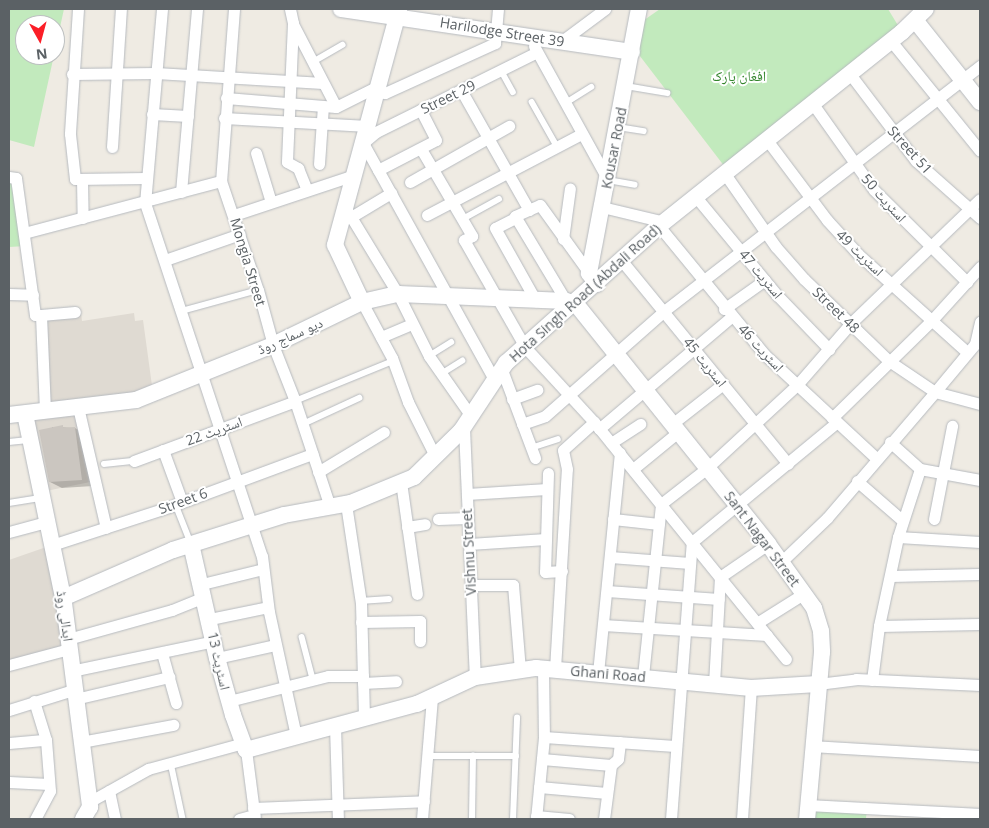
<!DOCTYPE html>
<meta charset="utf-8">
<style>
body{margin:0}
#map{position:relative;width:989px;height:828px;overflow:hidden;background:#efebe3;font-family:"Open Sans","Noto Naskh Arabic",sans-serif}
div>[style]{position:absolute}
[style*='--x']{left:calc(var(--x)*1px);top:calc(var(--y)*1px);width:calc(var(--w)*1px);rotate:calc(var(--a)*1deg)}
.education>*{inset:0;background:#dfdad2}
.green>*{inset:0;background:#c2eabd}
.shadow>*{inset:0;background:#0003}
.building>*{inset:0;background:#cbc6c0}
.roads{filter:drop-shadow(0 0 1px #b6babf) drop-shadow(0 0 1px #b6babf)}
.lane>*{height:5.5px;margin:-2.75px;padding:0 2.75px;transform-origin:2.75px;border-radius:2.75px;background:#fff}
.street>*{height:11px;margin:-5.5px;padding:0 5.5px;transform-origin:5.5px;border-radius:5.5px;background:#fff}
.secondary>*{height:16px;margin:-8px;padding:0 8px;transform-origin:8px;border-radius:8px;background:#fff}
span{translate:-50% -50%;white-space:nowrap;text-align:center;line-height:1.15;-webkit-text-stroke:4px #fff;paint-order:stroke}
.street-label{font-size:14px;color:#5b6165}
.park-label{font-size:14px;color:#32842b}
.frame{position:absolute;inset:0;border:10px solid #5b6165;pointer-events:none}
.north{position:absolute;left:15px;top:15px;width:50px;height:50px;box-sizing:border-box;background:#fff;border:1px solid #bdc0c1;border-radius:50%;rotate:173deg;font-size:14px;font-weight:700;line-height:20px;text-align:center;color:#5b6165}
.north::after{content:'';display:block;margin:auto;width:18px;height:22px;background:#fb1e27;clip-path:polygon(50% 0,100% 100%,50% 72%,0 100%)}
</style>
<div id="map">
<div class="education">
<div style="clip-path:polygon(81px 313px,82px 321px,134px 313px,135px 321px,143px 320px,153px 393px,78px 408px,95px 481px,41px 492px,25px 414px,45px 411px,42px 317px)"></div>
<div style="clip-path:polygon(52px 545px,69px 649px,9px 665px,9px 560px)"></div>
</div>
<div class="green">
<div style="clip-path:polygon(9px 9px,64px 9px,55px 50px,55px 25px,25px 25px,25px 55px,54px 55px,34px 147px,9px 140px)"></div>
<div style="clip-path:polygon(660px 9px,888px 9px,902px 32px,728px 171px,633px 47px,637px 25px)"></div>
<div style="clip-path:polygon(9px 177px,16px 178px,26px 246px,9px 247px)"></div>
<div style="clip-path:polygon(808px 805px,867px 808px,866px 819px,807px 819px)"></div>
</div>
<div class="shadow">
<div style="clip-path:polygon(52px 427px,75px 428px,86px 435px,93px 486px,62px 488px,50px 482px)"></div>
</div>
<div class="building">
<div style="clip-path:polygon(63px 425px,63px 428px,75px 427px,82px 480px,49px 482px,39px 430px)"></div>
</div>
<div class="roads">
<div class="lane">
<div style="--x:313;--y:62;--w:34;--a:-30"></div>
<div style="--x:501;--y:70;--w:25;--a:61"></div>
<div style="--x:626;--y:86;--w:42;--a:9.7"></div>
<div style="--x:532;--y:102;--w:51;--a:60.4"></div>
<div style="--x:564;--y:104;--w:32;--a:-32"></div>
<div style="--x:618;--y:127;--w:26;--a:9"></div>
<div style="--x:608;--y:180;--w:27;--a:10"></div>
<div style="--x:463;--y:219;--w:41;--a:-29.1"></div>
<div style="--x:182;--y:311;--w:79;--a:-15.4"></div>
<div style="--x:429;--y:356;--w:26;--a:-32"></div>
<div style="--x:441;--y:374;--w:25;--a:-32"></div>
<div style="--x:295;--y:401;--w:106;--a:-22.2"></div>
<div style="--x:303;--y:424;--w:62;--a:-24.9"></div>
<div style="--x:9;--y:442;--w:19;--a:-6"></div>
<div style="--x:531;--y:448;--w:28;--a:-18"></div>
<div style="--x:104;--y:464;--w:30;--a:-6"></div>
<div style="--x:9;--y:503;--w:31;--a:-9"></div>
<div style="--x:176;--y:505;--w:41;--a:68.5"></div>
<div style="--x:360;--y:601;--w:29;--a:-4"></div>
<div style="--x:302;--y:637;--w:43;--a:75.3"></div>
<div style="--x:427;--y:756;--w:89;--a:0"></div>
<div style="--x:171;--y:763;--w:57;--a:77.9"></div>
<div style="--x:472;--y:819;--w:63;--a:-89.1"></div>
<div style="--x:513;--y:819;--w:101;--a:-87.7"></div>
</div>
<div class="street">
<div style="--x:78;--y:9;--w:125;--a:93.7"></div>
<div style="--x:70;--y:134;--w:45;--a:83.7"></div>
<div style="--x:75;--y:179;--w:71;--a:-0.8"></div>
<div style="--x:162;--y:9;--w:195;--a:95"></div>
<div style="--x:145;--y:203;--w:372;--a:71.7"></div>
<div style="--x:262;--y:556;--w:56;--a:82.9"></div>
<div style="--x:269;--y:612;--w:127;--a:77.7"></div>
<div style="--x:234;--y:9;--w:172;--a:94.3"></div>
<div style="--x:221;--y:181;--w:115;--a:71.3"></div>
<div style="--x:258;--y:290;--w:57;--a:74.7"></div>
<div style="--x:273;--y:345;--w:60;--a:68.6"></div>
<div style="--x:295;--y:401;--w:112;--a:71.7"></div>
<div style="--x:290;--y:9;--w:14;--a:78"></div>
<div style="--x:293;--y:23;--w:139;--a:92.5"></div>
<div style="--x:287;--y:162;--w:13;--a:29"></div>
<div style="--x:298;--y:168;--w:24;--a:68"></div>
<div style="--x:293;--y:24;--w:93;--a:62.6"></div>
<div style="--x:562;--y:41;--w:54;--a:-36.7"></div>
<div style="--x:891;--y:41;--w:141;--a:51"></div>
<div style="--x:534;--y:46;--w:153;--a:61.1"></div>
<div style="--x:72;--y:74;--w:84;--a:-0.7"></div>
<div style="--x:156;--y:73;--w:167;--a:3.4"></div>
<div style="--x:850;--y:74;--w:109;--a:52.8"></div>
<div style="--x:916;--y:161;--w:86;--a:41.7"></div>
<div style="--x:461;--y:90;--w:138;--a:60.5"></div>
<div style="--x:378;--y:91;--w:7;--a:16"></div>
<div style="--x:385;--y:93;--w:121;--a:-24.4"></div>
<div style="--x:495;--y:43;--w:34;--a:-85"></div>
<div style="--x:226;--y:98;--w:110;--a:4.7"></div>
<div style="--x:336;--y:107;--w:49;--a:-26.6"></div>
<div style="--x:813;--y:104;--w:105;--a:54.7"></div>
<div style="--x:874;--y:190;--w:131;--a:44.7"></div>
<div style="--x:152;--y:114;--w:36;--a:3"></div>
<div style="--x:224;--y:118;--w:144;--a:3.2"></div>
<div style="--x:767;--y:140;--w:100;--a:53.1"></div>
<div style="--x:827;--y:220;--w:46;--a:47.6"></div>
<div style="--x:858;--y:254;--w:147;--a:42"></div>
<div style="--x:112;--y:147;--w:138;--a:-86.3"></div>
<div style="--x:421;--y:149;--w:101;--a:59.6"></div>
<div style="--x:472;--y:236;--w:9;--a:153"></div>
<div style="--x:464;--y:240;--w:123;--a:60.3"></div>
<div style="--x:525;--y:347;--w:102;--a:47.4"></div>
<div style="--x:594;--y:422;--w:305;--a:51"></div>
<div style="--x:256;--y:153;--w:51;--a:73"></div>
<div style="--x:319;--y:164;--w:58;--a:-86.1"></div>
<div style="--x:378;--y:170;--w:65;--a:-27.3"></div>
<div style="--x:436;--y:140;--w:34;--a:-117"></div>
<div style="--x:725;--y:174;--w:89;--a:55.1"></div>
<div style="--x:776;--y:247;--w:43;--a:48.8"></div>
<div style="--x:804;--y:279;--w:118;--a:44"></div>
<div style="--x:889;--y:361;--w:55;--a:34"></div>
<div style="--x:935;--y:392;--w:47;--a:14.9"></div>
<div style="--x:9;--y:177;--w:7;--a:8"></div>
<div style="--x:16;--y:178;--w:138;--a:82.1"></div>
<div style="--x:35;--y:315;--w:6;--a:0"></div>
<div style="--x:82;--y:179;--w:39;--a:89"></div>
<div style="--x:410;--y:182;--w:114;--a:-29.5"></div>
<div style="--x:181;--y:192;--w:184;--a:-85"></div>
<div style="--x:696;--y:197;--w:129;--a:50.4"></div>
<div style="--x:778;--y:296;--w:74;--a:46.1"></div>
<div style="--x:345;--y:207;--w:102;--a:58.7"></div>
<div style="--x:398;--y:294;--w:69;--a:63.4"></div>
<div style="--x:429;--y:356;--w:73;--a:55"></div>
<div style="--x:602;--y:207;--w:65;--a:13.4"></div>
<div style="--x:234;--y:215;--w:126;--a:-18.4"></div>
<div style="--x:427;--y:215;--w:174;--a:-27.7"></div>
<div style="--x:351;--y:217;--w:47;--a:-31"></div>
<div style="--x:515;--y:218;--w:22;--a:153"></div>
<div style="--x:495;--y:228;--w:84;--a:60.7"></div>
<div style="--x:659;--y:226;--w:166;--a:50.6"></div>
<div style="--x:764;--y:354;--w:153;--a:42.9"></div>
<div style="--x:24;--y:233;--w:204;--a:-14.8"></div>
<div style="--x:563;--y:239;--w:51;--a:-82.2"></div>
<div style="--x:165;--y:260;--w:79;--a:-19.1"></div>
<div style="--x:622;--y:261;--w:262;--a:50.7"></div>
<div style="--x:9;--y:294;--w:24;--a:2"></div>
<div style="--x:566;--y:301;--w:99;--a:-121"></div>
<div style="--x:515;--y:216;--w:27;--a:-24"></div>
<div style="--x:540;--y:205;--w:84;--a:54.2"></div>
<div style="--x:362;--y:302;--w:64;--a:61.8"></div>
<div style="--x:392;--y:358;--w:47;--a:70"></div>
<div style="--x:408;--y:402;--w:60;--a:63.4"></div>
<div style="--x:724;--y:309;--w:50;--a:-35.3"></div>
<div style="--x:381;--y:337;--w:34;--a:-23"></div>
<div style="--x:502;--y:370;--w:94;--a:69.4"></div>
<div style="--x:495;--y:381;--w:272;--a:-119"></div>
<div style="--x:363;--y:143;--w:17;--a:-40"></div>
<div style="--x:376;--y:132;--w:178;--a:-26.4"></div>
<div style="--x:512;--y:399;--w:27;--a:-20"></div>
<div style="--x:78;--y:407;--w:124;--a:77"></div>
<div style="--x:45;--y:411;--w:96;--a:-92.4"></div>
<div style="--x:41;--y:315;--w:34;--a:-5"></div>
<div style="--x:832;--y:418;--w:140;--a:-44.4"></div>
<div style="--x:932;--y:320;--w:72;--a:-47.8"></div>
<div style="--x:522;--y:424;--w:24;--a:-19"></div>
<div style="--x:545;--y:416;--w:159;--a:-41.4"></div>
<div style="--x:664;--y:311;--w:400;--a:-37.8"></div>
<div style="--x:672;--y:424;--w:65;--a:-38.1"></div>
<div style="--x:464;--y:428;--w:249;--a:87.5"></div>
<div style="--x:599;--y:429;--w:173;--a:-40.3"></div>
<div style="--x:890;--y:442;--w:40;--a:42"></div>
<div style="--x:920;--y:469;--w:61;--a:10.4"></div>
<div style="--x:611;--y:443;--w:35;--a:-33"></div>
<div style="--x:163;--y:450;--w:55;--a:69.9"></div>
<div style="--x:134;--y:461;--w:172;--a:-20.4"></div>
<div style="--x:633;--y:469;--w:58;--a:-39.4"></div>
<div style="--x:920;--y:469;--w:71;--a:107.9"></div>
<div style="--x:898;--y:537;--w:91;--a:102.1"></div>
<div style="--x:879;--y:626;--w:101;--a:-1.1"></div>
<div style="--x:318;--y:472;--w:77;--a:-31.2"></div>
<div style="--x:548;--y:473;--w:99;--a:91.7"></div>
<div style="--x:545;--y:572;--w:17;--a:-3"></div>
<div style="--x:857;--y:481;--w:60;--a:40.9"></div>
<div style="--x:401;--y:482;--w:113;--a:81.9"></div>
<div style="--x:467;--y:494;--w:80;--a:-3.6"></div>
<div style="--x:346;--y:504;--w:100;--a:81.4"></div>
<div style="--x:361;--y:603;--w:115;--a:88.5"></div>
<div style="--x:438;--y:519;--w:30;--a:-2"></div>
<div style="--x:613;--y:519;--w:46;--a:6.2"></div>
<div style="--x:934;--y:519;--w:95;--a:-79"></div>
<div style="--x:407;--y:527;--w:18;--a:-9"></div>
<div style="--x:9;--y:532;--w:39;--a:-15"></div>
<div style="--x:898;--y:537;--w:82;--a:3.5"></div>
<div style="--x:469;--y:544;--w:77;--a:-3.7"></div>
<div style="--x:52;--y:545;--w:123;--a:-18"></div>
<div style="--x:169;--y:507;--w:153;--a:-20.3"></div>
<div style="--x:610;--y:557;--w:80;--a:4.3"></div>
<div style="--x:781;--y:562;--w:64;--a:-43.7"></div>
<div style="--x:827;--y:518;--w:166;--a:-49.4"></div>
<div style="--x:935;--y:392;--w:62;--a:-50.2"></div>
<div style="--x:975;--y:344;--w:23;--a:-77"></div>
<div style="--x:890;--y:576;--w:90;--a:-1.3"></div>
<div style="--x:202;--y:584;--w:63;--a:-13.8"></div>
<div style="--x:471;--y:585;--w:42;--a:0"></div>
<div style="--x:513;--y:585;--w:85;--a:85.3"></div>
<div style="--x:607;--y:591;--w:112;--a:4.1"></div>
<div style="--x:210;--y:619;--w:59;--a:-11.7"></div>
<div style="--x:361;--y:622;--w:59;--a:-1"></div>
<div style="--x:420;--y:621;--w:20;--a:90"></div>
<div style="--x:757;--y:623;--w:54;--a:-32.2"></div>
<div style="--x:603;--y:625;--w:164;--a:3.5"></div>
<div style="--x:68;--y:639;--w:108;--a:-15.6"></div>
<div style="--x:172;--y:610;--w:35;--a:-22"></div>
<div style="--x:162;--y:653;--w:52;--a:74.4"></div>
<div style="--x:217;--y:658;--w:59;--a:-12.6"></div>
<div style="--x:9;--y:665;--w:62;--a:-14.9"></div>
<div style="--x:543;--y:668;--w:69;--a:89.2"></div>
<div style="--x:544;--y:737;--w:131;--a:3.9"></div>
<div style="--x:555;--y:669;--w:200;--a:-86.6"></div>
<div style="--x:567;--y:469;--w:19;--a:-102"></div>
<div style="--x:563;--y:450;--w:42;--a:-42.1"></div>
<div style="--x:71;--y:671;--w:146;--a:-11.8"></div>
<div style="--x:598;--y:673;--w:221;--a:-84.3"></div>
<div style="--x:643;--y:676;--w:173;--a:-84"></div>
<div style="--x:661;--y:504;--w:58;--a:-38"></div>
<div style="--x:707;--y:468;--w:122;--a:-42.7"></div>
<div style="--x:797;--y:385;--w:81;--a:-49"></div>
<div style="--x:850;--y:324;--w:180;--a:-43.9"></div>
<div style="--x:872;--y:680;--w:54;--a:-82.6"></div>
<div style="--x:363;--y:683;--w:33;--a:-3"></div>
<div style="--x:714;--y:684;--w:107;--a:-86.8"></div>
<div style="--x:720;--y:577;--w:58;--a:-34.5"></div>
<div style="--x:818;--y:684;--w:38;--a:-7"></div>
<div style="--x:856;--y:679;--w:124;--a:2.8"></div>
<div style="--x:75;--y:699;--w:97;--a:-13.2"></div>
<div style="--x:34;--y:701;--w:41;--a:72.9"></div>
<div style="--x:46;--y:740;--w:51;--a:85.5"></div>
<div style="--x:50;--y:791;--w:32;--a:118"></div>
<div style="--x:229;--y:701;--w:102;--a:-14.2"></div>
<div style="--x:328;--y:676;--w:35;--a:0"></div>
<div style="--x:9;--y:710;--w:67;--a:-17.4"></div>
<div style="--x:335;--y:726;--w:93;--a:88.2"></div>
<div style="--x:81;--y:742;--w:94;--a:-10.5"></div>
<div style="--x:9;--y:743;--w:37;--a:-5"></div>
<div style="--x:811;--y:746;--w:169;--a:3.4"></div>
<div style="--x:246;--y:750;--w:70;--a:82.6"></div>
<div style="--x:542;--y:759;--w:69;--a:5"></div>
<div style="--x:611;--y:765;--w:9;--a:-41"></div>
<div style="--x:618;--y:759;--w:17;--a:-83"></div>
<div style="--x:9;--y:782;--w:40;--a:2.9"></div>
<div style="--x:539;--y:787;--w:68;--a:5"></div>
<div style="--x:109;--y:791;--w:29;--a:78"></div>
<div style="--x:89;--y:802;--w:68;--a:-29.2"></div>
<div style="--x:148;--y:769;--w:99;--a:-15.2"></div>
<div style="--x:808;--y:805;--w:172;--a:3"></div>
<div style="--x:253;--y:808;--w:171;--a:-2.3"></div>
<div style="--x:536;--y:816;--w:33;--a:5"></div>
<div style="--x:239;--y:819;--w:16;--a:-15"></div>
<div style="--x:422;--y:819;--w:122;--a:-85.3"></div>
<div style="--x:536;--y:819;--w:82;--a:-84.4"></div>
<div style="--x:604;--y:819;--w:54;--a:-82.6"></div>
<div style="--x:671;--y:819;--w:278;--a:-85.7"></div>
<div style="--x:692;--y:542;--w:188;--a:-39.6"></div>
<div style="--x:742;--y:819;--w:131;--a:-86.1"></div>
</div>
<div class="secondary">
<div style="--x:341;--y:9;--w:294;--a:8.4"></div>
<div style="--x:915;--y:20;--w:105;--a:51.6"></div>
<div style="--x:597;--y:284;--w:14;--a:-126"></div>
<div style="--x:589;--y:273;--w:269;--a:-79.3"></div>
<div style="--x:362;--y:302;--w:63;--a:-115.3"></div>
<div style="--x:335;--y:245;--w:245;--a:-74.8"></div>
<div style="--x:25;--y:414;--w:193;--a:78.3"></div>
<div style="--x:64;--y:603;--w:206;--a:82.7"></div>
<div style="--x:90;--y:807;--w:14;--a:120"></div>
<div style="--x:9;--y:415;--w:128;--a:-6.7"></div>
<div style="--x:136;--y:400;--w:148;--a:-21.9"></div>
<div style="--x:273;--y:345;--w:99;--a:-25.8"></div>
<div style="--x:362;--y:302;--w:37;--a:-13"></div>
<div style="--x:398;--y:294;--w:168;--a:2.4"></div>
<div style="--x:566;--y:301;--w:10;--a:17"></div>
<div style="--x:576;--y:304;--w:307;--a:51.3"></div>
<div style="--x:768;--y:544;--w:79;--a:54.3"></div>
<div style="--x:814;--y:608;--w:24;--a:73"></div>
<div style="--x:821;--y:631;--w:21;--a:87"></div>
<div style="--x:822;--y:652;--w:168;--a:95.1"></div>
<div style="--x:191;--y:544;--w:117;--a:77.2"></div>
<div style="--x:217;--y:658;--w:59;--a:74.3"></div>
<div style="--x:233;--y:715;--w:37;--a:70"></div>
<div style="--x:246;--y:750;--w:177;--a:-15.1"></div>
<div style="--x:417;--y:704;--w:64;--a:-25"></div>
<div style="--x:475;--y:677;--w:62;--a:-8.4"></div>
<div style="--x:536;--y:668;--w:216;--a:5.3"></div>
<div style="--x:751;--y:688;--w:67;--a:-3.4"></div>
<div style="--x:63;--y:598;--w:120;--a:-23.6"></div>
<div style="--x:173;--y:550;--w:116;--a:-17.5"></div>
<div style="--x:284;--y:515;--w:68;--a:-10.2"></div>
<div style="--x:351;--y:503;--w:68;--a:-22.4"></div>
<div style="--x:414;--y:477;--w:66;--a:-44.4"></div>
<div style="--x:461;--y:431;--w:82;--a:-56.5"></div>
<div style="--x:506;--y:363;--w:205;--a:-41.8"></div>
<div style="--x:659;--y:226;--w:311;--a:-38.6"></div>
<div style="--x:902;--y:32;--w:33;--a:-44"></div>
</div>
</div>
<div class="street-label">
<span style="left:502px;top:32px;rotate:9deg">Harilodge Street 39</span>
<span style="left:448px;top:97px;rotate:-26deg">Street 29</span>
<span style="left:614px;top:148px;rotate:-79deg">Kousar Road</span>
<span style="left:910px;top:150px;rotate:48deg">Street 51</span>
<span style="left:884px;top:198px;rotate:48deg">اسٹریٹ 50</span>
<span style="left:860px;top:253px;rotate:44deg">اسٹریٹ 49</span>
<span style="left:248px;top:262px;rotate:73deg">Mongia Street</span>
<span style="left:761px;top:274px;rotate:50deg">اسٹریٹ 47</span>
<span style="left:585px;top:293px;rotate:-42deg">Hota Singh Road (Abdali Road)</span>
<span style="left:836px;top:310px;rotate:44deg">Street 48</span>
<span style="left:290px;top:336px;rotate:-24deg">دیو سماج روڈ</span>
<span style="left:761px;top:348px;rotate:47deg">اسٹریٹ 46</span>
<span style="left:705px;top:362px;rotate:51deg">اسٹریٹ 45</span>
<span style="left:214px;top:431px;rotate:-20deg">اسٹریٹ 22</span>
<span style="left:183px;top:501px;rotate:-20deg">Street 6</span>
<span style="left:762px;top:539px;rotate:53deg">Sant Nagar Street</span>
<span style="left:469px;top:552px;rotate:-93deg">Vishnu Street</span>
<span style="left:65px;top:616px;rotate:82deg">ابدالی روڈ</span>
<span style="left:219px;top:661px;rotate:77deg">اسٹریٹ 13</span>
<span style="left:608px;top:674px;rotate:5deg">Ghani Road</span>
</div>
<div class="park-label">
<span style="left:739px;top:76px">افغان پارک</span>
</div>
<div class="frame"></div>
<div class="north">N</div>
</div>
